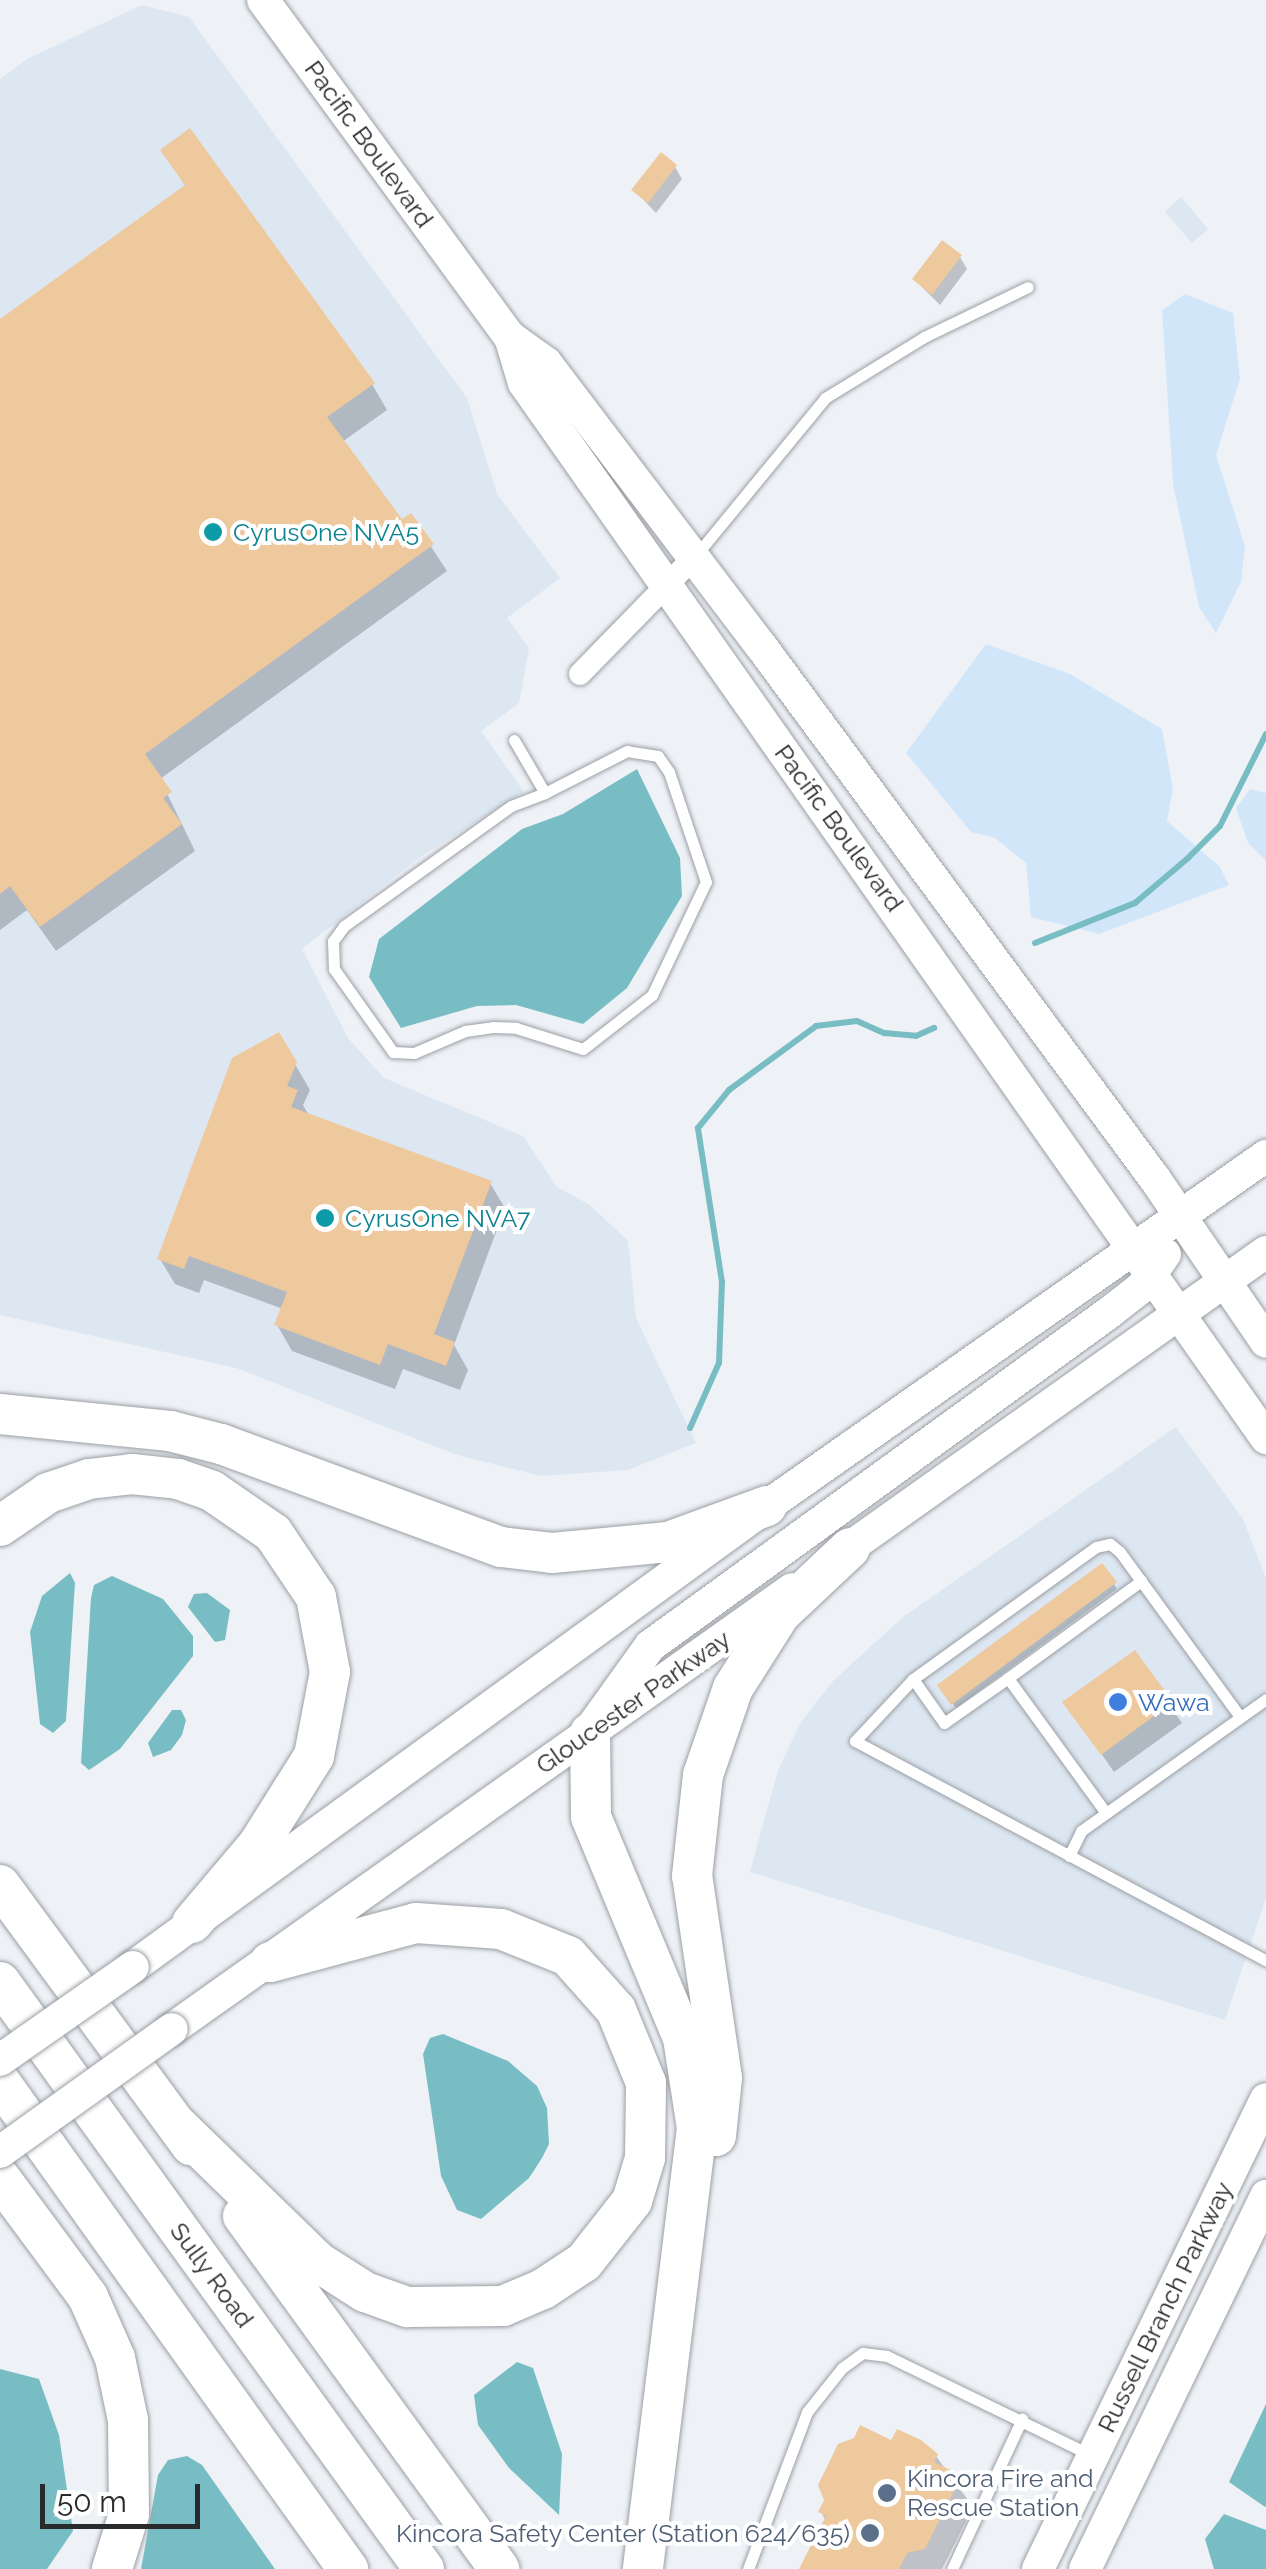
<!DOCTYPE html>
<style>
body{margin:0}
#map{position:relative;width:1266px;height:2569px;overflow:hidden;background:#eef2f7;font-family:Raleway,sans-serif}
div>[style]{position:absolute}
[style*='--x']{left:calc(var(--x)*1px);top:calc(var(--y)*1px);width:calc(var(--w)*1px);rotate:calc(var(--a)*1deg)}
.built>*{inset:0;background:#dde7f2}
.green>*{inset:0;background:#d2e6fa}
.water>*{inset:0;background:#79bdc4}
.shadow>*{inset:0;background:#0003}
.stream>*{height:6px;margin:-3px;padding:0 3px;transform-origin:3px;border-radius:3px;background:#79bdc4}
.building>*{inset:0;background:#eec99e}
.roads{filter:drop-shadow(0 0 2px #9b9fa4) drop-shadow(0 0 2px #9b9fa4)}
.lane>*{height:11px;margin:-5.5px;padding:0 5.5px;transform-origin:5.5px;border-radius:5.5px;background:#fff}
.street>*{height:22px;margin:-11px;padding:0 11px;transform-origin:11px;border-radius:11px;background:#fff}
.secondary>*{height:32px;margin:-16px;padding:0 16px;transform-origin:16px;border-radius:16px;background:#fff}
.highway>*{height:40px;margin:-20px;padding:0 20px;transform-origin:20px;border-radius:20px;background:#fff}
.bridges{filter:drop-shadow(0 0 2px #9b9fa4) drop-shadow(0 0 2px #9b9fa4)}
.secondary-bridge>*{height:32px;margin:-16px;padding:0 16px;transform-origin:16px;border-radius:16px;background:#fff}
.dots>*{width:28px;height:28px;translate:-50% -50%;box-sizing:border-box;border:5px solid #fff;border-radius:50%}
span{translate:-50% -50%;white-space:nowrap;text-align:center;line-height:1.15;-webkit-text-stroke:8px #fff;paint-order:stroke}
.street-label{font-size:25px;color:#282a2c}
.culture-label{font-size:25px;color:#0d838f}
.left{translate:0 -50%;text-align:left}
.shop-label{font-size:25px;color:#366cbe}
.service-label{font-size:25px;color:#4e5e75}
.right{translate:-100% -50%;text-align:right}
.scale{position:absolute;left:40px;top:2484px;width:160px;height:45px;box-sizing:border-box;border:5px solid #282a2c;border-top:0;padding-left:12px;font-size:30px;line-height:35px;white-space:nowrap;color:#282a2c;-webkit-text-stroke:8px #fff;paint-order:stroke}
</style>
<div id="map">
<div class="built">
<div style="clip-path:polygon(142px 5px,189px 17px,467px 398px,497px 494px,560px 578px,507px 618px,529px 648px,519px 703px,481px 731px,524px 792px,423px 855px,302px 949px,348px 1038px,384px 1078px,523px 1136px,557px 1187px,590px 1205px,628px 1241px,636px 1318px,696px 1443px,628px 1470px,541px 1476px,457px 1455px,236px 1368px,0 1315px,0 79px,27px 59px)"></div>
<div style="clip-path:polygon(1181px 197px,1208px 229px,1192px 243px,1165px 212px)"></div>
<div style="clip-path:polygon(1176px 1427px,1243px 1519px,1266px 1578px,1266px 1898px,1225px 2020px,750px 1872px,778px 1770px,801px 1722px,834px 1680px,903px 1617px)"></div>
</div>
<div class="green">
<div style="clip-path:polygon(1185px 294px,1233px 313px,1240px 379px,1216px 455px,1245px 546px,1241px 582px,1216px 633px,1199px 607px,1173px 484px,1162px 310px)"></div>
<div style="clip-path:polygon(986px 644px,1070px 674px,1162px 729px,1173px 789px,1167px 821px,1220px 867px,1229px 885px,1099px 934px,1031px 917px,1026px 863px,995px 838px,971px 832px,906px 753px)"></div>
<div style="clip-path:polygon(1250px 789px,1266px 793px,1266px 861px,1248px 843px,1236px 808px)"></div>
</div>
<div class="water">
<div style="clip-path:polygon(637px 769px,680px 858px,682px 896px,627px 988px,583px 1024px,516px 1005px,477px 1006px,401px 1028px,369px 977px,379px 939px,522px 829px,563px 814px)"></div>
<div style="clip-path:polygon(70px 1573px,75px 1583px,66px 1721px,53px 1733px,40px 1724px,30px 1632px,42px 1596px)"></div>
<div style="clip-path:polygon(112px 1576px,163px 1599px,193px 1636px,193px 1656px,120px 1749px,89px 1770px,81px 1763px,91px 1598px,94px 1585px)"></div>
<div style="clip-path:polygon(207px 1593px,230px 1610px,225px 1640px,215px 1642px,188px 1607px,194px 1594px)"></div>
<div style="clip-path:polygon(172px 1710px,181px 1710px,186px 1720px,182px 1735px,171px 1750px,153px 1757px,148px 1743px)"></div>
<div style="clip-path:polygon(443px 2034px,508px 2061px,537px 2086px,547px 2108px,549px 2144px,542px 2158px,529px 2178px,481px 2219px,457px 2210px,441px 2176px,423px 2054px,430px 2038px)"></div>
<div style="clip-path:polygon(517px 2362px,533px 2368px,562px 2454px,559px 2515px,509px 2468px,478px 2425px,474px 2395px)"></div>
<div style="clip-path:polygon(0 2369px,39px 2379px,59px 2435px,73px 2531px,47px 2569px,0 2569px)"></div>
<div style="clip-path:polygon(1266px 2404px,1266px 2506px,1265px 2507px,1229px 2482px)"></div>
<div style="clip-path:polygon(187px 2456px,202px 2465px,275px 2569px,141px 2569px,158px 2475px,168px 2460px)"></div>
<div style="clip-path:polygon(1224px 2514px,1266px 2530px,1266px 2569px,1214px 2569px,1205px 2539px)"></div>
</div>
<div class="shadow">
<div style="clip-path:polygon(163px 151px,372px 384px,387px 410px,342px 442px,401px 523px,411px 516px,447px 571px,160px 779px,195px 851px,56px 951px,27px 910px,0 930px,0 322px,186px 187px)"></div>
<div style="clip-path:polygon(675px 167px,682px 179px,656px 213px,634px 190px)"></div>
<div style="clip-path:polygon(960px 257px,967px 269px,940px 305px,915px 280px)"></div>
<div style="clip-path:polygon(278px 1035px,310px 1090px,303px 1105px,310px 1117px,490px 1183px,505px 1208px,454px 1345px,468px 1370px,460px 1390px,403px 1369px,395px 1389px,292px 1351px,277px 1325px,283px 1309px,204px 1280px,199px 1293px,175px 1284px,160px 1259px)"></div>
<div style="clip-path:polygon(1114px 1584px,1117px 1589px,956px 1708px,943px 1691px)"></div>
<div style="clip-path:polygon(1134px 1653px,1182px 1723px,1114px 1772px,1066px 1703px)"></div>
<div style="clip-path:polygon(892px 2443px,936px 2456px,968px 2500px,969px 2515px,942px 2569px,802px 2569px,826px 2521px,821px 2512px)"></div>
</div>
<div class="stream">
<div style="--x:1035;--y:943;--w:108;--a:-21.8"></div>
<div style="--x:1135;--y:903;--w:70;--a:-40.3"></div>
<div style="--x:1188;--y:858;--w:45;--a:-45"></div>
<div style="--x:1220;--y:826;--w:103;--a:-63.4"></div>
<div style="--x:690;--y:1428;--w:71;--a:-66"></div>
<div style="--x:719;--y:1363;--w:81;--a:-87.9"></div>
<div style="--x:722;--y:1282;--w:156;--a:-98.9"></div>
<div style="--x:698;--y:1128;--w:49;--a:-50.8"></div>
<div style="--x:729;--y:1090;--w:108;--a:-36.3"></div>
<div style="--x:816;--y:1026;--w:41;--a:-7"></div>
<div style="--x:857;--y:1021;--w:30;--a:24"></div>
<div style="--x:884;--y:1033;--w:32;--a:5"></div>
<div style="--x:916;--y:1036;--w:20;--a:-24"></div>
</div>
<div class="building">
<div style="clip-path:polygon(190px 128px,375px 383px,327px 417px,402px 519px,411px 513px,434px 544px,145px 754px,172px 792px,163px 798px,182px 824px,40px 927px,10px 886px,0 894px,0 319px,185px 185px,160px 150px)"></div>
<div style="clip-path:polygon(661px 152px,677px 165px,648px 203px,631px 190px)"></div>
<div style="clip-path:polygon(942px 240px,962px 255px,932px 295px,912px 279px)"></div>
<div style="clip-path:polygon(279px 1032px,297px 1062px,287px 1086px,298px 1090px,291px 1107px,492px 1181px,434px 1334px,455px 1342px,446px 1366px,388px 1344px,380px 1365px,274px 1325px,287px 1292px,189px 1256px,184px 1269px,157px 1259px,232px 1058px)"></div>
<div style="clip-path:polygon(1102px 1563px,1117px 1582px,951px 1705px,937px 1685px)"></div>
<div style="clip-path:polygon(1135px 1650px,1173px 1702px,1101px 1755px,1062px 1702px)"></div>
<div style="clip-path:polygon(860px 2425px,891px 2440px,897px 2429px,921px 2440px,938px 2454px,934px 2462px,955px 2472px,949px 2483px,956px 2487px,925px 2549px,907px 2553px,899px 2569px,799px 2569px,826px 2516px,818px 2512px,824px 2500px,818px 2485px,838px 2444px,854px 2438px)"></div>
</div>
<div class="roads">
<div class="lane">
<div style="--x:697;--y:554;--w:202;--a:-50.6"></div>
<div style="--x:825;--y:398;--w:116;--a:-31.6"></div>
<div style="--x:924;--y:337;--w:115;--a:-25.7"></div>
<div style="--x:514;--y:740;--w:61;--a:59.7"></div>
<div style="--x:545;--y:793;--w:36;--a:159"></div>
<div style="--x:511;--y:806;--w:206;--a:144.3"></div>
<div style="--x:344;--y:926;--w:19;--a:126"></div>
<div style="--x:333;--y:941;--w:28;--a:88"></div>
<div style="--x:334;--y:969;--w:102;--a:54.6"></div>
<div style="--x:393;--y:1052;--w:21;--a:3"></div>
<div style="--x:414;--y:1053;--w:56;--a:-23.3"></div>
<div style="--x:465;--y:1031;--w:28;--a:-8"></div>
<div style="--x:493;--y:1027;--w:23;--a:2"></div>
<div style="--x:516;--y:1028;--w:70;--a:17.4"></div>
<div style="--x:583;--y:1049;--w:88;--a:-38"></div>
<div style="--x:652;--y:995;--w:125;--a:-64.5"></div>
<div style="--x:706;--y:882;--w:116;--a:-108.6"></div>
<div style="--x:669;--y:772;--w:19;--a:-125"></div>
<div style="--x:658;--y:756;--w:31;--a:-171"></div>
<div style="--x:627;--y:751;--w:92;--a:152.9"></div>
<div style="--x:1141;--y:1581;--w:36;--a:-126"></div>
<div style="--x:1120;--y:1552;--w:13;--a:-141"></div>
<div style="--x:1110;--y:1544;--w:14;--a:168"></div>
<div style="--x:1096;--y:1547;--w:226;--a:144.2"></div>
<div style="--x:913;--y:1679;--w:85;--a:133.1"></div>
<div style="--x:855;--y:1741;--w:466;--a:28.1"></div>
<div style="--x:913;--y:1679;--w:54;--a:54.8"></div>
<div style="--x:944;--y:1723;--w:78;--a:-35.1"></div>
<div style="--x:1106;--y:1813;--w:167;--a:-126"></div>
<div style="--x:1008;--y:1678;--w:165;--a:-36.1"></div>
<div style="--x:1141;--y:1581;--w:168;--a:53.9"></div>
<div style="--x:1069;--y:1856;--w:28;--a:-64"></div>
<div style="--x:1081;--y:1831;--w:227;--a:-35.5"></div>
<div style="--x:748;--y:2569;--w:168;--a:-69.4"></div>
<div style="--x:807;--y:2412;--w:56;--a:-51.5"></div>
<div style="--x:842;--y:2368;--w:26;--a:-36"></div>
<div style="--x:863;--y:2353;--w:24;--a:7"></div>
<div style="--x:887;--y:2356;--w:225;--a:25.9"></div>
<div style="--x:952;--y:2569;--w:166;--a:-65"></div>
</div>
<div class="street">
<div style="--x:580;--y:674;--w:163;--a:-45.7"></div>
</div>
<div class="secondary">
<div style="--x:263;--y:0;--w:418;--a:53.8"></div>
<div style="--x:510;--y:337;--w:44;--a:35.8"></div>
<div style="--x:546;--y:363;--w:355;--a:52.8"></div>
<div style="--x:761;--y:646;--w:663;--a:53.53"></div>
<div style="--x:1155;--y:1179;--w:197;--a:55.7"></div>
<div style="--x:510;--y:337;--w:48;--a:73.1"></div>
<div style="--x:524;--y:383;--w:1290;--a:54.88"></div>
<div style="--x:832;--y:1560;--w:532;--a:-35.36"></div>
<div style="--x:594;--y:1724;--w:96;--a:-54.3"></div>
<div style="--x:650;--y:1646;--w:568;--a:-35.98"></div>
<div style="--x:1110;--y:1312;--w:41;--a:-38"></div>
<div style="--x:1142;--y:1287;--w:40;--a:-55.1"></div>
<div style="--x:133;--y:1967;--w:784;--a:-36.02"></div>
<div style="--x:767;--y:1506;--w:610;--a:-35.05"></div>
<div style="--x:172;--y:2029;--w:760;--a:-35.36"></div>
<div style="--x:1038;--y:2569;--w:522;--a:-64.12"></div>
<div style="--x:1085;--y:2569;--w:415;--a:-64.1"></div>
</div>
<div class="highway">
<div style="--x:0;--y:1414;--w:171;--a:5.7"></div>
<div style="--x:170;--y:1431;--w:53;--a:14.3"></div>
<div style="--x:221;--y:1444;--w:298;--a:20.2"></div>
<div style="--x:501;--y:1547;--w:51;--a:6.7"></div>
<div style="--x:552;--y:1553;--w:117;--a:-5.4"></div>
<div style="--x:668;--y:1542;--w:105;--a:-20"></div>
<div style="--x:0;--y:1526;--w:58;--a:-34.5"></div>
<div style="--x:48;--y:1493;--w:43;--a:-18.9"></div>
<div style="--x:89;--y:1479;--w:43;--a:-6.6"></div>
<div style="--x:132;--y:1474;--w:46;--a:6.2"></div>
<div style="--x:178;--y:1479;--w:36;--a:19"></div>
<div style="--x:212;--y:1491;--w:74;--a:34.5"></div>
<div style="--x:273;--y:1533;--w:77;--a:56.1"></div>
<div style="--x:316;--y:1597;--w:76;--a:79.4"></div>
<div style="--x:330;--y:1672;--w:86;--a:100.8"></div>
<div style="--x:314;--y:1756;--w:105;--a:122.2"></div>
<div style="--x:258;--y:1845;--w:102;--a:130.2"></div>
<div style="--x:590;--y:1733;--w:84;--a:89.3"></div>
<div style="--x:591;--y:1817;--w:239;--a:67.4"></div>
<div style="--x:683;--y:2038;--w:91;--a:81.2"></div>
<div style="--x:697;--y:2128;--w:444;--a:97"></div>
<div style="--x:0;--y:1885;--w:323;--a:53.7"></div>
<div style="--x:0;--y:1982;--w:724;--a:54.16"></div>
<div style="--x:0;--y:2082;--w:599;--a:54.45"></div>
<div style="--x:177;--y:2125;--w:197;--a:44.2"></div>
<div style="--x:318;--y:2262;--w:56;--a:32.6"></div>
<div style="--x:365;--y:2292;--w:45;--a:19.7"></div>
<div style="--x:407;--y:2307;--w:96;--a:-0.6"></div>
<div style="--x:503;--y:2306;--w:43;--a:-23"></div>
<div style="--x:543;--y:2289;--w:49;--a:-33.4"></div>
<div style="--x:584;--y:2262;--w:78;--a:-51.8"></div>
<div style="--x:632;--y:2201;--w:45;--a:-73.2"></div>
<div style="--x:645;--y:2158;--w:75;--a:-89.2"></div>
<div style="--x:646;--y:2083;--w:79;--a:-112.3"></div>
<div style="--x:616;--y:2010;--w:72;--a:-131.6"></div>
<div style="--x:568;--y:1956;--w:72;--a:-158.1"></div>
<div style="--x:501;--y:1929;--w:85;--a:-176"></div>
<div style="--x:416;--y:1923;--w:151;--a:165"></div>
<div style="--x:716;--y:2136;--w:58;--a:-84.1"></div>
<div style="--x:722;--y:2078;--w:204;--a:-98.4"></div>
<div style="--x:692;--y:1876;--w:102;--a:-83.8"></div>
<div style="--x:703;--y:1775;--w:92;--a:-71"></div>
<div style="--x:733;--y:1688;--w:88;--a:-57.6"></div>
<div style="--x:780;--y:1614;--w:96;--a:-43.3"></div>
<div style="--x:0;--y:2178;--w:148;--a:53.5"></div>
<div style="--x:88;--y:2297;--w:67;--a:66.1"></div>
<div style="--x:115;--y:2358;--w:63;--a:78.2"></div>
<div style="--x:128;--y:2420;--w:94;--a:89.4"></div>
<div style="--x:129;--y:2514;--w:58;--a:107.2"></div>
<div style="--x:243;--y:2216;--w:436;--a:54"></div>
</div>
</div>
<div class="bridges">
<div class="secondary-bridge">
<div style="--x:0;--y:2060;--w:162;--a:-35"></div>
<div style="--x:0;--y:2152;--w:211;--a:-35.6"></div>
</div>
</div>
<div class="dots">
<div style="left:213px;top:532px;background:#0f9aa8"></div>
<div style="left:325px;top:1218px;background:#0f9aa8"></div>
<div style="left:1118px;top:1702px;background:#3f7fe0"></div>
<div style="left:887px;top:2493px;background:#5c6f8a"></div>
<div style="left:870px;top:2533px;background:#5c6f8a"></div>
</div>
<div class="street-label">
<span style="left:369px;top:144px;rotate:54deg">Pacific Boulevard</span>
<span style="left:839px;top:828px;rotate:54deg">Pacific Boulevard</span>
<span style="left:633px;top:1702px;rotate:-35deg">Gloucester Parkway</span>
<span style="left:212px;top:2275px;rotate:54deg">Sully Road</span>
<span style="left:1165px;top:2307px;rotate:-64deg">Russell Branch Parkway</span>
</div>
<div class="culture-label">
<span class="left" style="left:233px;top:532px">CyrusOne NVA5</span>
<span class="left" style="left:345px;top:1218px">CyrusOne NVA7</span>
</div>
<div class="shop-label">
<span class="left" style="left:1138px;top:1702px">Wawa</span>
</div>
<div class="service-label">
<span class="left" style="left:907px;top:2493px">Kincora Fire and<br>Rescue Station</span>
<span class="right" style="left:850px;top:2533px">Kincora Safety Center (Station 624/635)</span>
</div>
<div class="scale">50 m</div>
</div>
